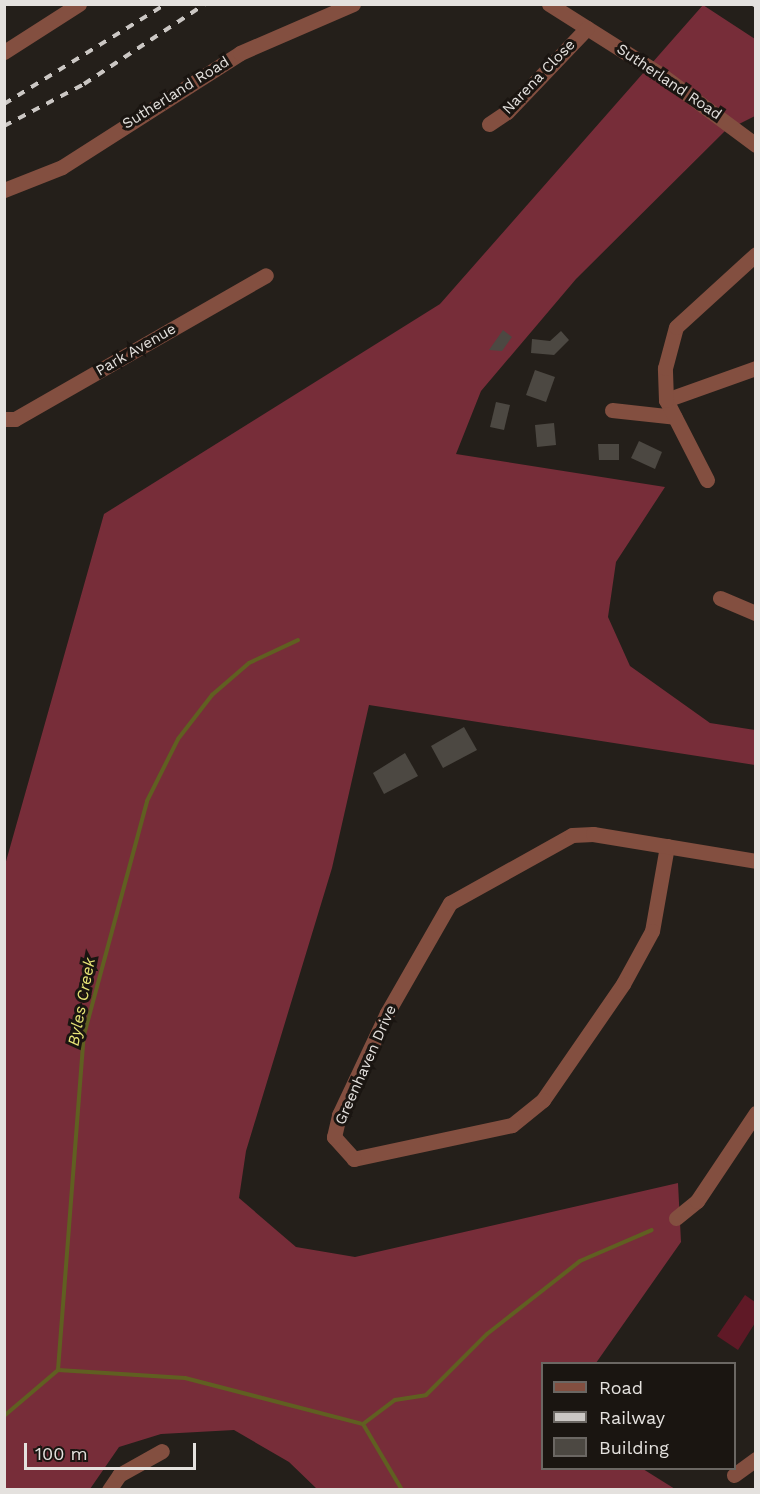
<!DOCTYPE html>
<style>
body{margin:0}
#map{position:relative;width:760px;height:1494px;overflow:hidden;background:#241f1a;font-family:"Work Sans",sans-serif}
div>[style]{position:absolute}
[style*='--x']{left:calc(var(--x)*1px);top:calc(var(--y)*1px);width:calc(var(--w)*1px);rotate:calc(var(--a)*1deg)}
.green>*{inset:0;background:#5f1926}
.forest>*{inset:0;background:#772d39}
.stream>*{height:4px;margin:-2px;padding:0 2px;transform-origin:2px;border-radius:2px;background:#605f21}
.building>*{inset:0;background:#4c4842}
.minor>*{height:15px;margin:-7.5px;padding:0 7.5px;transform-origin:7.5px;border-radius:7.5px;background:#834f40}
.rail>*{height:4px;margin-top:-2px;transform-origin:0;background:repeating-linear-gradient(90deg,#cbc7c4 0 8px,transparent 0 16px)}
span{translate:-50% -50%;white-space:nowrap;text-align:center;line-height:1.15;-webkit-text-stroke:6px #1a1511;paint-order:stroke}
.street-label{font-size:15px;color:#e4e1de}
.water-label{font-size:16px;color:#e8e577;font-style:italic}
.frame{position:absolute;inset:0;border:6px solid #e4e1de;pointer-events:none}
.legend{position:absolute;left:541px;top:1362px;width:195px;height:108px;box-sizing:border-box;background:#1a1511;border:2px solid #6b6763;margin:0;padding:8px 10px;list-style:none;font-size:18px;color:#e4e1de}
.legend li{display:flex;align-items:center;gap:12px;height:30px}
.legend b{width:30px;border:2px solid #6b6763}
.scale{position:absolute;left:24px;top:1443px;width:172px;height:27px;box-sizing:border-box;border:3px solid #e4e1de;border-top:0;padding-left:8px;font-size:18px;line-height:21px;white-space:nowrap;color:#e4e1de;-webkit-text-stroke:4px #1a1511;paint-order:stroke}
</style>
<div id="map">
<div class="green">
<div style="clip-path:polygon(745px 1295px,755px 1302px,755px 1323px,738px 1350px,717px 1336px)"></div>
</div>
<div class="forest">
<div style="clip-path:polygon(703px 5px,755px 39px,755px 116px,725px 131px,576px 279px,481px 391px,456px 454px,665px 487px,616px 562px,608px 617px,630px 666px,710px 723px,755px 730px,755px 765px,369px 705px,332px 868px,246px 1151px,239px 1198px,296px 1247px,355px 1257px,678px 1183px,681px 1242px,596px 1363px,542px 1364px,542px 1468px,643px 1469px,675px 1489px,317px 1489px,289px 1462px,234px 1430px,161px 1434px,119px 1447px,90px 1489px,5px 1490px,5px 865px,104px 514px,440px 304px)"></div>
</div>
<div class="stream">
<div style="--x:58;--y:1370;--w:127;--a:3.6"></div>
<div style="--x:185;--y:1378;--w:184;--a:14.5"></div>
<div style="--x:363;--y:1424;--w:77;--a:59.4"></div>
<div style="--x:4;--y:1416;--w:71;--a:-40.4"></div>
<div style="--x:58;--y:1370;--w:336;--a:-85.6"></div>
<div style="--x:84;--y:1035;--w:242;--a:-74.9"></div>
<div style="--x:147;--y:801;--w:69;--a:-63.4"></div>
<div style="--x:178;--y:739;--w:56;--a:-52.3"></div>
<div style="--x:212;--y:695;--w:49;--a:-40.9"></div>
<div style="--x:249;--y:663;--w:54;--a:-25.1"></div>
<div style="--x:363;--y:1424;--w:40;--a:-37"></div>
<div style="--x:395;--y:1400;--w:31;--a:-9"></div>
<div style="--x:426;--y:1395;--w:86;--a:-45"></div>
<div style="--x:487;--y:1334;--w:118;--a:-38.1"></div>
<div style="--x:580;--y:1261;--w:78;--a:-23.3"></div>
</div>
<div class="building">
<div style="clip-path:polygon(503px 330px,512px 337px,502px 351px,489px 350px)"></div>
<div style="clip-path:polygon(561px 331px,569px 340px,554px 355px,531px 353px,532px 339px,550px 341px)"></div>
<div style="clip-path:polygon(535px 370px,555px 377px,546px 402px,526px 395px)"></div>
<div style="clip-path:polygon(496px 402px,510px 405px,504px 430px,490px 427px)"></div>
<div style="clip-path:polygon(554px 423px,556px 445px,537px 447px,535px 425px)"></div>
<div style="clip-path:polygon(639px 441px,662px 452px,655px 469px,631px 458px)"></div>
<div style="clip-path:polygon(598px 444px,619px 444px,619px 460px,599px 460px)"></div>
<div style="clip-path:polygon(464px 727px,477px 750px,443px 768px,431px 746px)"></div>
<div style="clip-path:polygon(405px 753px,418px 776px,384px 794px,373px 773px)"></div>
</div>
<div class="minor">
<div style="--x:549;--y:4;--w:135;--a:32.3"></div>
<div style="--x:663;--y:76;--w:116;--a:36.6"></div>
<div style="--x:4;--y:52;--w:89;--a:-32.6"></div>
<div style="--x:489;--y:124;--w:22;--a:-34"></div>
<div style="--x:507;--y:112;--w:116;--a:-46.4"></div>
<div style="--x:4;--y:190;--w:62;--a:-21.6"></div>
<div style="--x:62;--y:167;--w:211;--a:-32.6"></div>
<div style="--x:240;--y:53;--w:123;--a:-23.4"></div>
<div style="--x:666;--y:400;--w:96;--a:-19.6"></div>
<div style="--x:612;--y:410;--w:63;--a:6.3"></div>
<div style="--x:4;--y:419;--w:11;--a:0"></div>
<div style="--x:15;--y:419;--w:289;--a:-29.8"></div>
<div style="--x:707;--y:480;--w:90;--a:-117.1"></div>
<div style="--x:666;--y:400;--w:32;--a:-92"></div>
<div style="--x:665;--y:368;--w:42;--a:-75"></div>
<div style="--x:676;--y:327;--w:108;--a:-42.4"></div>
<div style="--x:720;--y:598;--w:39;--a:23"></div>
<div style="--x:667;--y:846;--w:86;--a:100"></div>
<div style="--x:652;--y:931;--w:60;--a:118.7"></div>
<div style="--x:623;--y:984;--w:141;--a:124.6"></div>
<div style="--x:543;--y:1100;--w:40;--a:141"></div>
<div style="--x:512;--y:1125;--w:162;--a:167.9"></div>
<div style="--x:354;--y:1159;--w:30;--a:-132"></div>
<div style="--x:334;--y:1137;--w:23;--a:-77"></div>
<div style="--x:339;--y:1115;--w:113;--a:-64.8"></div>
<div style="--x:387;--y:1013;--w:127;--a:-60.2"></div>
<div style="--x:450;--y:903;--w:140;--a:-29.1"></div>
<div style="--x:572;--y:835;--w:21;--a:-3"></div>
<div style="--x:593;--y:834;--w:165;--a:9.4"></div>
<div style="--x:676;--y:1218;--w:27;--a:-39"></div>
<div style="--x:697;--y:1201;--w:106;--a:-56.2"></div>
<div style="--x:734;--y:1475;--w:27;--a:-36"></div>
<div style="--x:109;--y:1490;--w:18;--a:-56"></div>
<div style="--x:119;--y:1475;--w:49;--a:-29.2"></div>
</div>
<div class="rail">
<div style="--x:753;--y:4;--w:4;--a:34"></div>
<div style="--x:4;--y:104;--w:190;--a:-31.7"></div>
<div style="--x:4;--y:126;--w:90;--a:-27.7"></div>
<div style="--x:84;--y:84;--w:145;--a:-33.5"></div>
</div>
<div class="street-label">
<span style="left:539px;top:77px;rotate:-46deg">Narena Close</span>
<span style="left:669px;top:82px;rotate:34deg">Sutherland Road</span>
<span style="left:176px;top:93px;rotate:-32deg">Sutherland Road</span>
<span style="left:136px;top:350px;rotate:-30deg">Park Avenue</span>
<span style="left:366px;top:1065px;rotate:-66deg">Greenhaven Drive</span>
</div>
<div class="water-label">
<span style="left:82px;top:1002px;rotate:-79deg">Byles Creek</span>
</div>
<div class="frame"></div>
<ul class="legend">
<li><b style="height:8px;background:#834f40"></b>Road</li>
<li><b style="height:8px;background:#cbc7c4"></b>Railway</li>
<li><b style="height:16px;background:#4c4842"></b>Building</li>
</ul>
<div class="scale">100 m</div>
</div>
